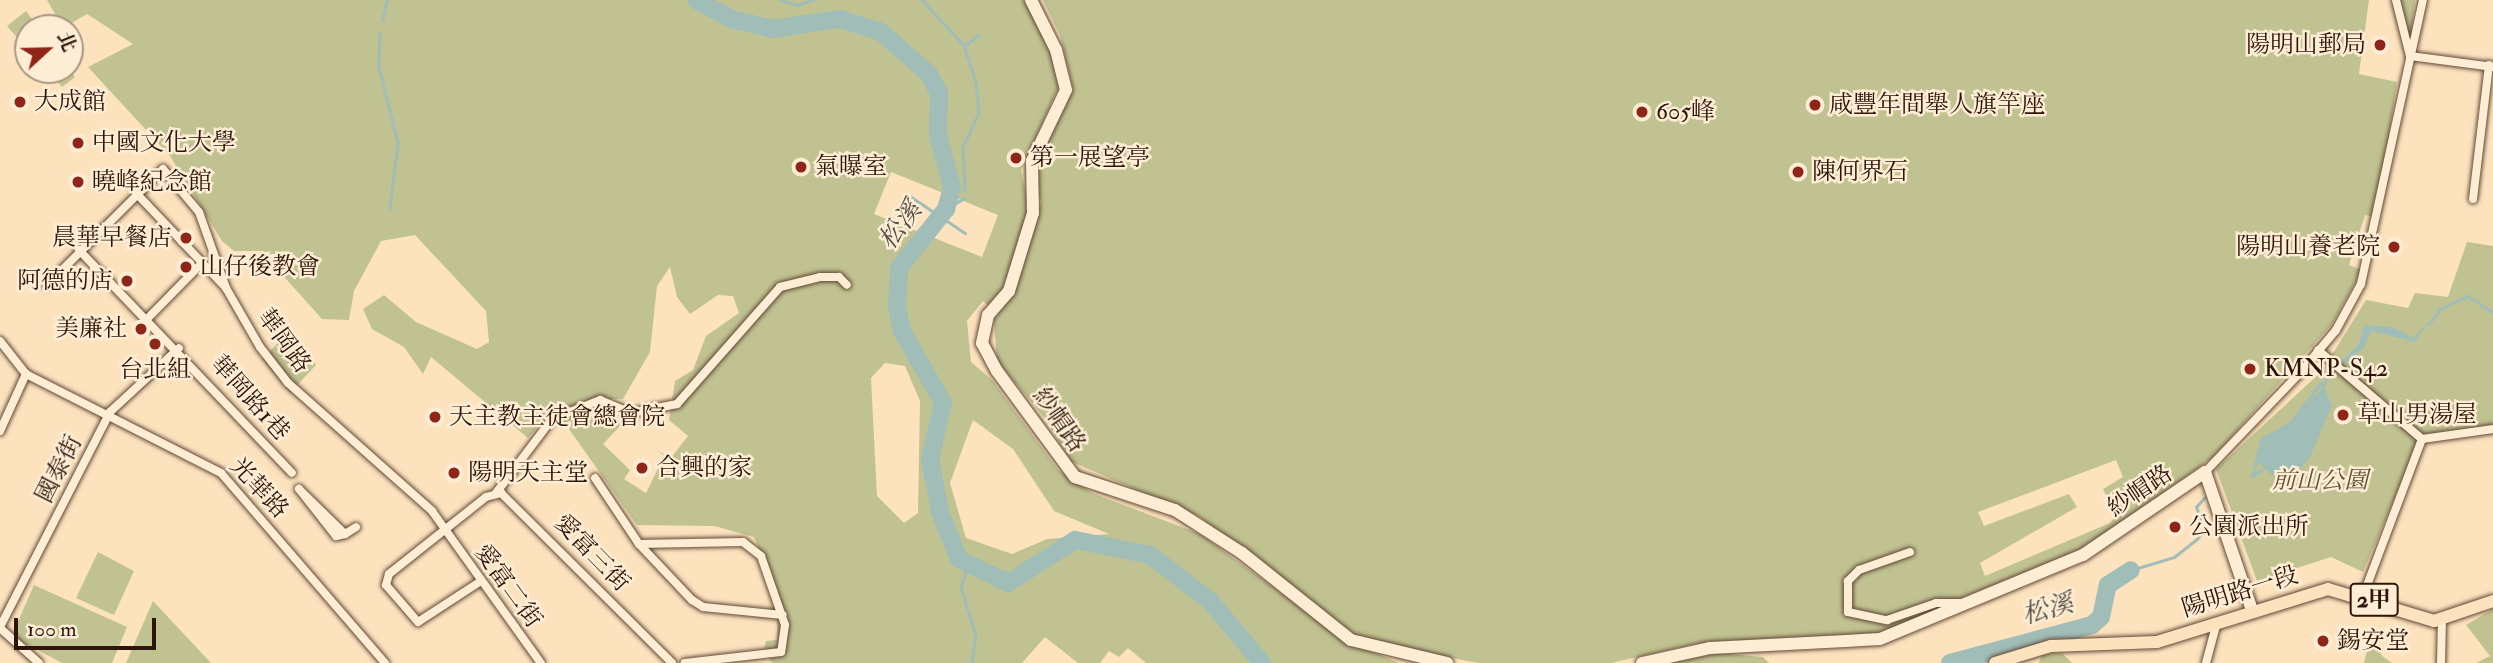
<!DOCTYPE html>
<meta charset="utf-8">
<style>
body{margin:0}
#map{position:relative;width:2493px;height:663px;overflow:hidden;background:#fce3be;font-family:"IM FELL Double Pica","Noto Serif TC",serif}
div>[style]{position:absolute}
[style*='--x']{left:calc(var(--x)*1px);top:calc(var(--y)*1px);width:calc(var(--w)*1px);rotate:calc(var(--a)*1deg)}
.green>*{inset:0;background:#c0c391}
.water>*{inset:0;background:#a0bdb7}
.stream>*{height:2.5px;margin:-1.25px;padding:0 1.25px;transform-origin:1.25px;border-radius:1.25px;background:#a0bdb7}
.river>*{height:18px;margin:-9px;padding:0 9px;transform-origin:9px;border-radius:9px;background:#a0bdb7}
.roads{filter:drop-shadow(0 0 2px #624836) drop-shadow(0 0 2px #624836)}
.street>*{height:8px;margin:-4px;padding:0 4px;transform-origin:4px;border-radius:4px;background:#fdedd5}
.secondary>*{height:12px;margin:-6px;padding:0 6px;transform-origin:6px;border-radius:6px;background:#fdedd5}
.primary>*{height:12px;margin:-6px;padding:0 6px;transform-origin:6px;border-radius:6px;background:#fce3be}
.dots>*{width:19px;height:19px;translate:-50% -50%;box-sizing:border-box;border:4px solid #fdedd5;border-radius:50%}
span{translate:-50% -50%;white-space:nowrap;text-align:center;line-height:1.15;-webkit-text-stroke:5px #fdedd5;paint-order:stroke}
.shield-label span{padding:2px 5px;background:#fdedd5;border:2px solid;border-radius:5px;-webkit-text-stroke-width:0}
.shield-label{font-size:23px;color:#2e1509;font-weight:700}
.poi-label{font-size:24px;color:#2e1509}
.right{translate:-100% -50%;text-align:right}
.left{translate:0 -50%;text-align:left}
.street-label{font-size:24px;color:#2e1509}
.park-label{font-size:24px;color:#615239;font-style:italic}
.water-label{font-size:26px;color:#565046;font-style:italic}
.north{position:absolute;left:14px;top:14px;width:70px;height:70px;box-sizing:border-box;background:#fdedd5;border:2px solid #aa9783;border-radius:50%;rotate:68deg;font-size:19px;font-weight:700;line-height:28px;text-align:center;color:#2e1509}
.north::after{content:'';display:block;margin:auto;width:24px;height:32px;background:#8f2418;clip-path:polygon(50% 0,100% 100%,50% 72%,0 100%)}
.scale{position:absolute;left:14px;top:618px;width:142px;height:32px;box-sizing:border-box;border:4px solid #2e1509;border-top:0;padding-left:9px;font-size:21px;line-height:24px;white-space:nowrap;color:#2e1509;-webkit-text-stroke:5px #fdedd5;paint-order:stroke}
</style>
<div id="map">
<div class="green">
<div style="clip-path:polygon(evenodd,47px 0,1024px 0,1045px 32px,1059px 86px,1021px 170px,1029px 208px,1005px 291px,990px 307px,983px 301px,967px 321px,971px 362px,992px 380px,1058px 470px,1092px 493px,1200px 534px,1347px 641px,1399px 663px,1146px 663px,1128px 648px,1119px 657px,1109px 651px,1100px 663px,1078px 663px,1045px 637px,1022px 663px,772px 663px,764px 650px,766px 641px,777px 640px,778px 591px,754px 537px,714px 526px,637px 525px,554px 408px,528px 438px,431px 357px,423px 374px,404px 347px,372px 329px,363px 309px,384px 295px,416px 322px,477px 349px,489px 342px,486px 311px,415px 235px,381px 241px,354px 291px,349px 320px,322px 319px,261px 251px,234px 251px,222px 241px,170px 156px,88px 67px,133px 44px,87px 14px,63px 28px,47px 0,891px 172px,998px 215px,982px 257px,874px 214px,891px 172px,47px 0,670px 267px,677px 297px,690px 314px,718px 295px,733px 296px,739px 313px,706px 336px,693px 370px,675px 381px,669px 420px,688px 436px,670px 459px,656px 449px,664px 456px,646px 493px,624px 479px,630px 470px,603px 444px,620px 426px,610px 399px,623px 399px,650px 352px,657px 286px,670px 267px,47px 0,885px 363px,905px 366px,920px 401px,918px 513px,904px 523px,877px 496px,871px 378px,885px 363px,47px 0,973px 420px,1013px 449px,1054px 511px,1109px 534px,1047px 539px,1012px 554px,966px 538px,950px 483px,973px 420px)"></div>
<div style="clip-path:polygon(evenodd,1043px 0,2369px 0,2359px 74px,2397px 82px,2376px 218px,2365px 215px,2349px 265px,2362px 270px,2332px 324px,2214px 456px,2081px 553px,1880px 637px,1694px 644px,1611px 663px,1479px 663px,1370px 643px,1333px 623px,1200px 517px,1070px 461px,1045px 418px,997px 361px,994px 320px,1012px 292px,1041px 203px,1034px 172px,1073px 89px,1060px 35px,1043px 0,2116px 460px,2123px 477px,2103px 489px,2116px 516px,2110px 523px,1985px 576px,1980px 563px,2077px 507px,2069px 494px,1984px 526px,1978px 512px,2116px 460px)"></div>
<div style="clip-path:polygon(2398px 0,2415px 0,2411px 34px,2406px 32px)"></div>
<div style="clip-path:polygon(26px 11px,39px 28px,28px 28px,28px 50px,7px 26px)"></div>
<div style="clip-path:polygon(47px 70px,69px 70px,75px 77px,62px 87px)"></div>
<div style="clip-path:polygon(2467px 242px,2493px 246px,2493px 425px,2421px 436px,2363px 572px,2331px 557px,2257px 581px,2216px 469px,2322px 371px,2366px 300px,2408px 308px,2415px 293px,2448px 297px)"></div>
<div style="clip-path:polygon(289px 332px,316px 365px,290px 393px,262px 359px)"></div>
<div style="clip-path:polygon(98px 552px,134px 571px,114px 615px,76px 598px)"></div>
<div style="clip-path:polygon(34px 585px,127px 627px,112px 663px,62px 663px,17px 639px,13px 633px)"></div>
<div style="clip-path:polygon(153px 601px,211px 663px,126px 663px)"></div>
<div style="clip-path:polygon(2493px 609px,2493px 663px,2476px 663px,2490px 656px,2466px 625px)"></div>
<div style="clip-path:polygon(2371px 635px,2382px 656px,2392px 663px,2364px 663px)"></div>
<div style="clip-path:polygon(1718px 653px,1763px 657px,1769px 663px,1670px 663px)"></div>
<div style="clip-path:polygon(2062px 653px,2072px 663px,2039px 663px,2042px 654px)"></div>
</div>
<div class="water">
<div style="clip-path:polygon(2430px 320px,2415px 342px,2371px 331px,2364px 348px,2326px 378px,2359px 344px,2364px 325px,2393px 327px,2413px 338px)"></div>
<div style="clip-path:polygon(2324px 387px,2332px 406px,2309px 459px,2291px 477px,2271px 474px,2257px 461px,2260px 440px,2285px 427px)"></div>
</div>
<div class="stream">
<div style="--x:781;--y:0;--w:17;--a:17"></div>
<div style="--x:797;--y:5;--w:17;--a:-17"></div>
<div style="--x:922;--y:0;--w:62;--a:47"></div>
<div style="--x:964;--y:45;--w:40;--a:72"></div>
<div style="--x:976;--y:83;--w:30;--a:84"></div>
<div style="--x:979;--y:113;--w:38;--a:115"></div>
<div style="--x:963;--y:148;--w:43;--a:87.3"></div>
<div style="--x:382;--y:21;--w:22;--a:-77"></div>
<div style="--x:380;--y:33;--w:34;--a:92"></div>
<div style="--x:379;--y:67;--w:78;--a:76"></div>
<div style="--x:398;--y:143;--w:66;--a:96.9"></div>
<div style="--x:965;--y:45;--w:17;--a:-36"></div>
<div style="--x:907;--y:194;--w:70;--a:33.9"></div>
<div style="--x:946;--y:209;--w:21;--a:-31"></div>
<div style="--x:2429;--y:324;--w:19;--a:-54"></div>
<div style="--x:2440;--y:309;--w:31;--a:-25"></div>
<div style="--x:2468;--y:296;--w:30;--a:33"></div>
<div style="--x:2322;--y:389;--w:13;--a:-67"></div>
<div style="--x:2262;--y:439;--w:32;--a:-30"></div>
<div style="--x:2290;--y:423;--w:51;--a:-52.2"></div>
<div style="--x:2252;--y:476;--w:17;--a:-31"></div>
<div style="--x:2252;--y:476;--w:28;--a:-75"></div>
<div style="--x:968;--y:566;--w:22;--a:108"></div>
<div style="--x:961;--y:587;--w:50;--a:72.6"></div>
<div style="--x:976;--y:635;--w:28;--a:98"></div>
<div style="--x:2131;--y:570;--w:45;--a:-16.8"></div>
<div style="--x:2174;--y:557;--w:29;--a:-38"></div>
<div style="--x:2197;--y:539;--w:12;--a:-55"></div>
<div style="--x:2204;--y:529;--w:23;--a:-110"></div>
<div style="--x:2196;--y:507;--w:12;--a:-48"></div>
</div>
<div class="river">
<div style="--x:696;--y:0;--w:40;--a:28"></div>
<div style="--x:731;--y:19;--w:43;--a:13.4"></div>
<div style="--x:773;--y:29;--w:68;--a:-8.5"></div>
<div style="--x:840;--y:19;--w:43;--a:17.6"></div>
<div style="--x:881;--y:32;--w:64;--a:41.2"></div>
<div style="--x:929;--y:74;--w:22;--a:63"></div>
<div style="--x:939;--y:94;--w:42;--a:91.4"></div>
<div style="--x:938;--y:136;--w:53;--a:74.6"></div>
<div style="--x:952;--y:187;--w:23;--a:105"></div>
<div style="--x:946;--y:209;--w:75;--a:128.5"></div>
<div style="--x:899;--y:268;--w:40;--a:92.9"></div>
<div style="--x:897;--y:308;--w:24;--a:78"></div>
<div style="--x:902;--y:331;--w:83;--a:60.3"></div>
<div style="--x:943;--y:403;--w:57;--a:103.1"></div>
<div style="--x:930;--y:459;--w:54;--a:79.3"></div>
<div style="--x:940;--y:512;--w:51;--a:68"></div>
<div style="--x:959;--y:559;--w:55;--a:26.1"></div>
<div style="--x:1008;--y:583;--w:80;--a:-32.7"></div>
<div style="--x:1075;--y:540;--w:76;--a:11.3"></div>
<div style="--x:1150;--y:555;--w:76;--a:37.5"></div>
<div style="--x:1210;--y:601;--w:81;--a:50"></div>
<div style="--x:1950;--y:663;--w:147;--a:-15"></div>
<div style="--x:2092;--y:625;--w:12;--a:-42"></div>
<div style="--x:2101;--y:617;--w:33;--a:-78"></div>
<div style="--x:2108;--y:585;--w:27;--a:-33"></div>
</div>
<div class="roads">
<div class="street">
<div style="--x:2396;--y:0;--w:58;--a:76"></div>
<div style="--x:2410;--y:56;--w:84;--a:7.5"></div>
<div style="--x:136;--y:193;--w:131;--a:46.5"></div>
<div style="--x:2473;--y:199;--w:135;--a:-83.2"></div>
<div style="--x:79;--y:250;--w:308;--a:46.3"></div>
<div style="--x:47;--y:285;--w:164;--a:-45"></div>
<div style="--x:163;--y:169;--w:56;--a:50.1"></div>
<div style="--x:199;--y:212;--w:81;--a:70.4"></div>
<div style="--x:226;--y:288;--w:68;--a:60"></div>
<div style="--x:260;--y:347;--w:46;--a:52.1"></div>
<div style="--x:288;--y:383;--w:193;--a:41.6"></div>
<div style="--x:432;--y:511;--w:187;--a:54.4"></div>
<div style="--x:149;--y:317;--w:76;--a:-45.5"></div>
<div style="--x:0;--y:341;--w:42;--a:51.8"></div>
<div style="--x:26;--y:374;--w:219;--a:26.9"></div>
<div style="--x:221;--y:473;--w:251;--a:49.2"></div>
<div style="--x:2318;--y:350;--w:137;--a:40.6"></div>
<div style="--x:0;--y:431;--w:63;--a:-65.5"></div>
<div style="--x:2422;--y:439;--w:72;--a:-8"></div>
<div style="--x:2205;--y:472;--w:136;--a:-46.2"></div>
<div style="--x:2299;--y:374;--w:57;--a:-49.9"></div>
<div style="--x:2336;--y:330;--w:52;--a:-61.5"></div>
<div style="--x:2361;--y:284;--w:291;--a:-77.7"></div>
<div style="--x:595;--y:478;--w:79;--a:56.3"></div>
<div style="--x:639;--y:544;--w:77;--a:46.6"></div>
<div style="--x:692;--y:600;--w:13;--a:32"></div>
<div style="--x:703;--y:607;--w:80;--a:5.7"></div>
<div style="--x:496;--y:493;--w:93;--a:-52.9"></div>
<div style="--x:552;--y:419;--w:52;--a:-21.6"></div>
<div style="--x:600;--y:400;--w:34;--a:23"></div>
<div style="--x:631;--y:413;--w:47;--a:-11.1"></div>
<div style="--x:677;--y:404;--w:156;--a:-48.6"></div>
<div style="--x:780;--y:287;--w:41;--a:-14"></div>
<div style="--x:820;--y:277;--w:19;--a:0"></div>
<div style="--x:839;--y:277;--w:11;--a:45"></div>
<div style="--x:345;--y:534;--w:9;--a:167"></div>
<div style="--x:336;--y:536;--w:60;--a:-128.2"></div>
<div style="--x:299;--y:489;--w:64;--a:44.4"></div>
<div style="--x:345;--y:534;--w:13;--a:-32"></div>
<div style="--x:639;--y:544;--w:104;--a:-1.1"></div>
<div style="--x:743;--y:542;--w:23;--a:38"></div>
<div style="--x:761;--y:556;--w:73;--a:70.8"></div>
<div style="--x:785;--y:625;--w:27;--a:98"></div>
<div style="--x:781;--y:652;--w:97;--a:173.5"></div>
<div style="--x:1910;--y:552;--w:54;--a:160.6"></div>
<div style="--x:1859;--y:570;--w:16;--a:135"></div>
<div style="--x:1848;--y:581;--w:31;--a:90"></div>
<div style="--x:1848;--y:612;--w:40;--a:12"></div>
<div style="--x:1887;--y:620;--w:52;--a:-19.1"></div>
<div style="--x:1936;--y:603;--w:25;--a:0"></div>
<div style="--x:481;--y:581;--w:75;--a:146.9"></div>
<div style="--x:418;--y:622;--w:49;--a:-130.9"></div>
<div style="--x:386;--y:585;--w:11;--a:-75"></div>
<div style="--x:389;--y:574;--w:124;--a:-38.4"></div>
<div style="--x:486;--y:497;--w:16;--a:-15"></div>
<div style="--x:501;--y:493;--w:241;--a:44.8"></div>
<div style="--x:2363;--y:596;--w:168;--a:-69.4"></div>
<div style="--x:0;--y:627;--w:242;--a:-62.9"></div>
<div style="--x:110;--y:412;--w:94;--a:-42.8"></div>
<div style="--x:0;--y:628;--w:52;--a:41.9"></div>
<div style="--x:2206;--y:663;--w:42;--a:-75"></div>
<div style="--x:2441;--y:663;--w:44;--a:-88.7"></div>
</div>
<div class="secondary">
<div style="--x:1031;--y:0;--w:56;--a:63.4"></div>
<div style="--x:1056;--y:50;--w:41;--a:76"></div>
<div style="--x:1066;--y:90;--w:79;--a:115.6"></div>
<div style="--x:1032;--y:161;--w:52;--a:88.9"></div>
<div style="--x:1033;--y:213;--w:82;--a:107.1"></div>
<div style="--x:1009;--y:291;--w:32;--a:131"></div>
<div style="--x:988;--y:315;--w:29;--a:102"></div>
<div style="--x:982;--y:343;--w:32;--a:62"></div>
<div style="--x:997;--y:371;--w:132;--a:53.7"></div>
<div style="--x:1075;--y:477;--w:105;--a:18.3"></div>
<div style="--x:1175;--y:510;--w:80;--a:32.7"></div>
<div style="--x:1242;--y:553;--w:139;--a:38.6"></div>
<div style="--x:1351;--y:640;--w:99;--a:13.5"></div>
<div style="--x:1642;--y:663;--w:70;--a:-12.4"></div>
<div style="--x:1710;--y:648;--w:170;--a:-3"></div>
<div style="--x:1880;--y:639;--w:220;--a:-22.5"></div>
<div style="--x:2083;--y:555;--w:148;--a:-34.2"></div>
<div style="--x:2205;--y:472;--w:146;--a:71.2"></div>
</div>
<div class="primary">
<div style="--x:1995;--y:663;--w:59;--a:-16.9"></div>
<div style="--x:2051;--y:646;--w:106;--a:-2.2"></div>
<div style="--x:2157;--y:642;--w:179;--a:-17.2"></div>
<div style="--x:2328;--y:589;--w:111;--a:16.8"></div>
<div style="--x:2434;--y:621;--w:62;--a:-18.7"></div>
</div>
</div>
<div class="dots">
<div style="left:2380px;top:45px;background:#8f2418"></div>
<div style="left:20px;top:102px;background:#8f2418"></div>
<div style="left:1815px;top:105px;background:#8f2418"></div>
<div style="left:1642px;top:112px;background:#8f2418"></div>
<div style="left:78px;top:143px;background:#8f2418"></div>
<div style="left:1016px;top:158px;background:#8f2418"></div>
<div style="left:801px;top:167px;background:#8f2418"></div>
<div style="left:1798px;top:172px;background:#8f2418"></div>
<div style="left:78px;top:182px;background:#8f2418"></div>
<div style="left:186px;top:238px;background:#8f2418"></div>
<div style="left:2394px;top:247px;background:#8f2418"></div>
<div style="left:186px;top:267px;background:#8f2418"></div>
<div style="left:127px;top:281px;background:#8f2418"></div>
<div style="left:141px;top:329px;background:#8f2418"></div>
<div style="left:155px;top:344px;background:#8f2418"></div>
<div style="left:2250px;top:369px;background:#8f2418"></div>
<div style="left:2343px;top:415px;background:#8f2418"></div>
<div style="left:435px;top:417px;background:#8f2418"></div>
<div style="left:642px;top:468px;background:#8f2418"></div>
<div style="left:454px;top:473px;background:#8f2418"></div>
<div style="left:2175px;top:527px;background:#8f2418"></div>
<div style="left:2323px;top:641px;background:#8f2418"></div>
</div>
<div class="shield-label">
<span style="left:2374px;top:600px">2甲</span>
</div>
<div class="poi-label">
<span class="right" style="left:2366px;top:45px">陽明山郵局</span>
<span class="left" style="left:34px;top:102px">大成館</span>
<span class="left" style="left:1829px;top:105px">咸豐年間舉人旗竿座</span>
<span class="left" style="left:1656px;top:112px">605峰</span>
<span class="left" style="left:92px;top:143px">中國文化大學</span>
<span class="left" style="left:1030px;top:158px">第一展望亭</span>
<span class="left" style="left:815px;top:167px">氣曝室</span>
<span class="left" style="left:1812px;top:172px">陳何界石</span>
<span class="left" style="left:92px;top:182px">曉峰紀念館</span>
<span class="right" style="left:172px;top:238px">晨華早餐店</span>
<span class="right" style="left:2380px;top:247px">陽明山養老院</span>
<span class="left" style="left:200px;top:267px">山仔後教會</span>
<span class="right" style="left:113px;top:281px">阿德的店</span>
<span class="right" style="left:127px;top:329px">美廉社</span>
<span class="left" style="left:2264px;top:369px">KMNP-S42</span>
<span style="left:155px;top:370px">台北組</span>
<span class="left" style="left:2357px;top:415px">草山男湯屋</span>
<span class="left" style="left:449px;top:417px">天主教主徒會總會院</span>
<span class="left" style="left:656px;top:468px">合興的家</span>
<span class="left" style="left:468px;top:473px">陽明天主堂</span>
<span class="left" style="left:2189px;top:527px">公園派出所</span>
<span class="left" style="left:2337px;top:641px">錫安堂</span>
</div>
<div class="street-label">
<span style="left:284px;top:341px;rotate:54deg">華岡路</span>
<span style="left:250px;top:398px;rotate:48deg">華岡路1巷</span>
<span style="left:1059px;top:420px;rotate:55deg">紗帽路</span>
<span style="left:59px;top:469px;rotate:-63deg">國泰街</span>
<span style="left:259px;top:488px;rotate:47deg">光華路</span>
<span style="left:2140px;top:491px;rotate:-34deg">紗帽路</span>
<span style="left:592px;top:553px;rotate:46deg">愛富三街</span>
<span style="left:508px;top:586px;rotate:54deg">愛富二街</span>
<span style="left:2240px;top:592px;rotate:-17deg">陽明路一段</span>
</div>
<div class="park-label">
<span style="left:2320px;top:481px">前山公園</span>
</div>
<div class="water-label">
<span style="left:901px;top:226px;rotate:-53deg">松溪</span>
<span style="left:2048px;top:610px;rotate:-15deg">松溪</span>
</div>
<div class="north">北</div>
<div class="scale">100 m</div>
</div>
